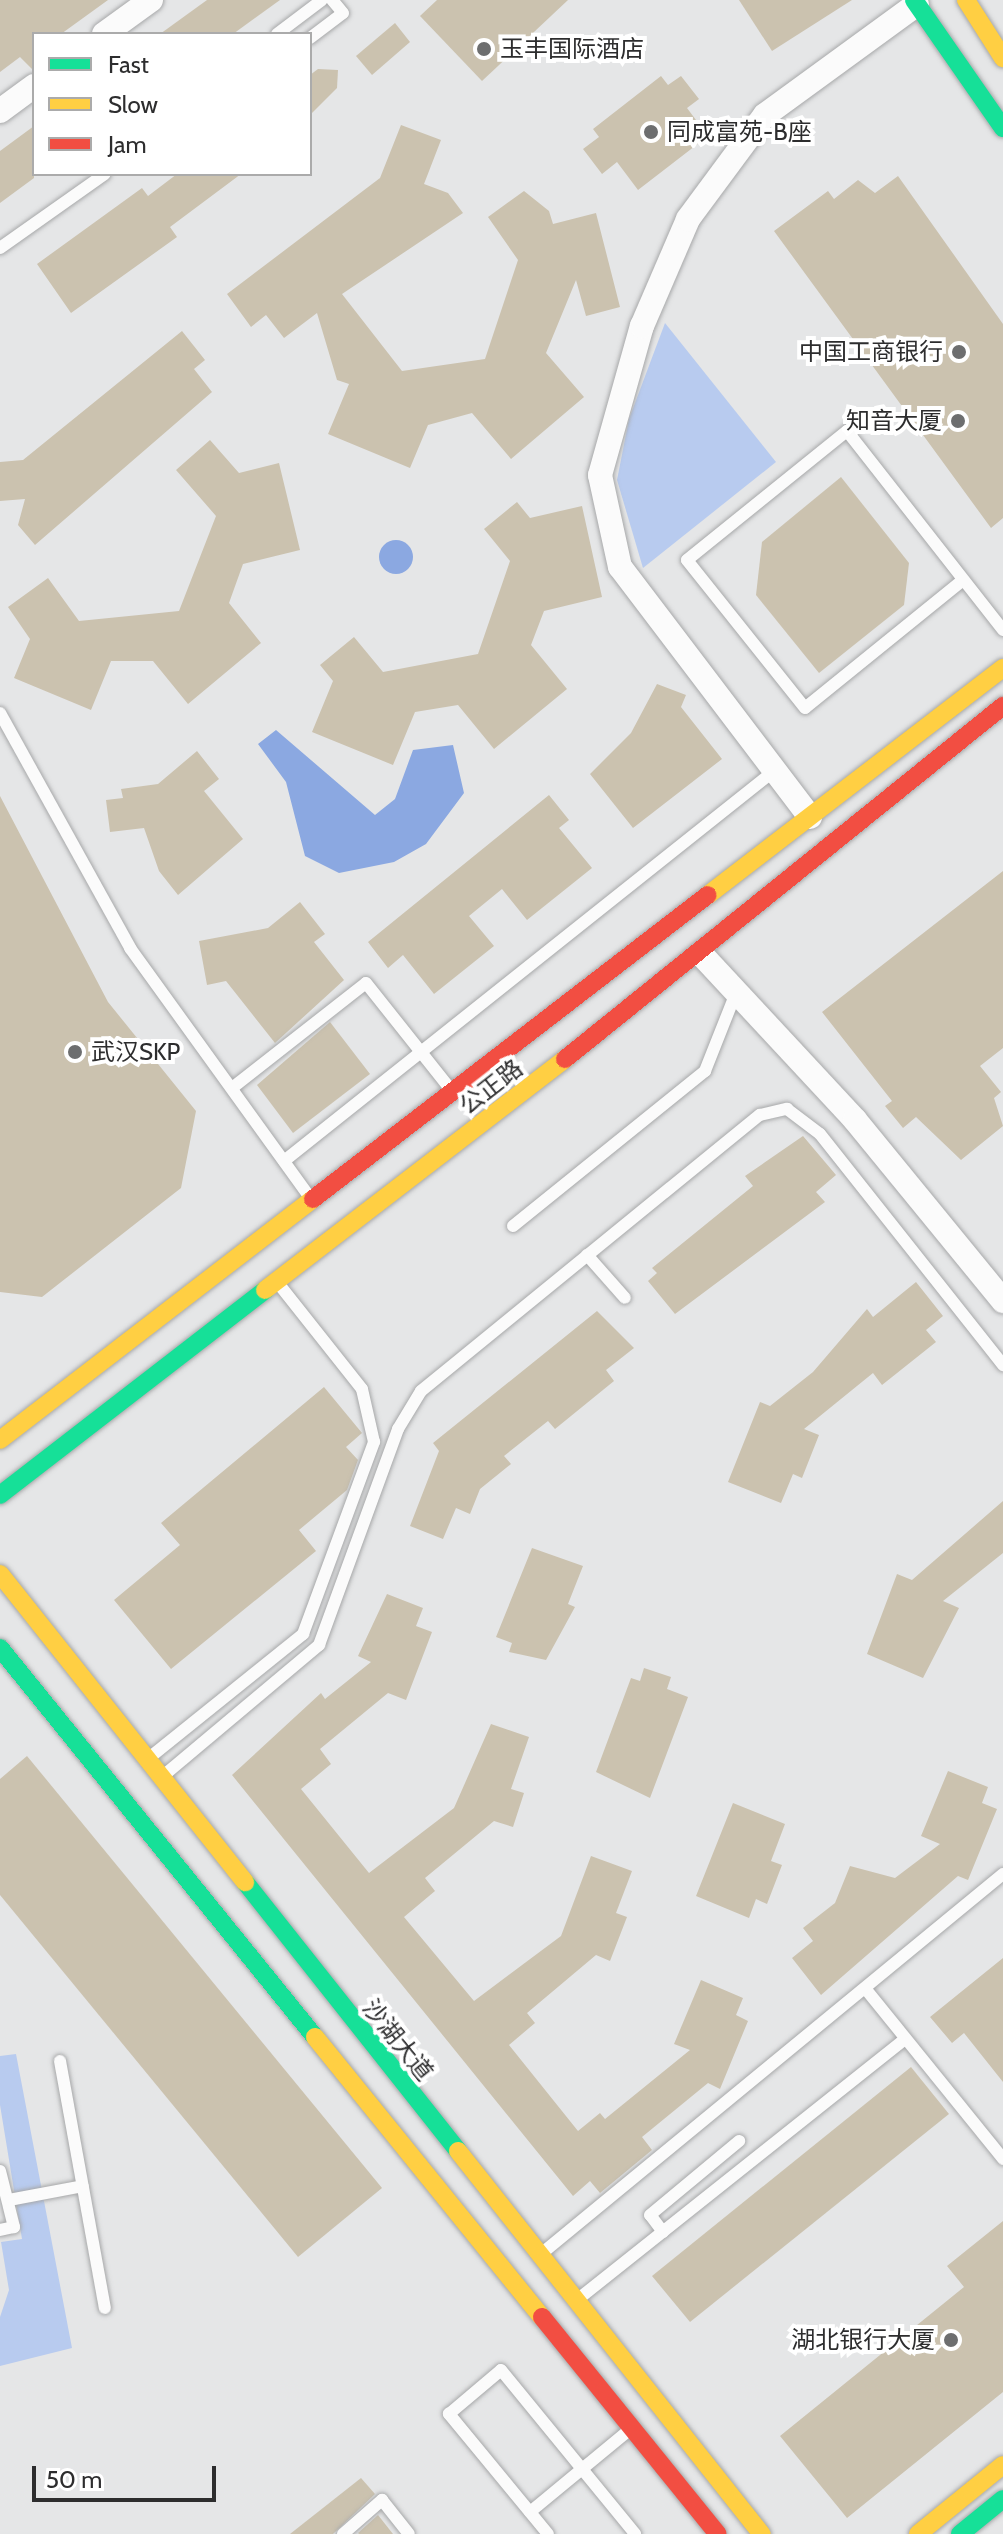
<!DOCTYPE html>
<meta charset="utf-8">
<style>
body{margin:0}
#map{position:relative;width:1003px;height:2534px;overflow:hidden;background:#e5e6e7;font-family:Cabin,"Noto Sans SC",sans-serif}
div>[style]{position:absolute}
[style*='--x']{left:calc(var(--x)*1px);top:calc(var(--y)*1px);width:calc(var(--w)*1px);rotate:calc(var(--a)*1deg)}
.green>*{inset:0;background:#b8cbef}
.water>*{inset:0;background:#8ba8e1}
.round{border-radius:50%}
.building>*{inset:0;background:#cbc2af}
.roads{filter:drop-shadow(0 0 2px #a7a8a9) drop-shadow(0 0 2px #a7a8a9)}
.lane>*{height:12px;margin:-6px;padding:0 6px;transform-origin:6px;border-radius:6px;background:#fbfbfb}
.street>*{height:24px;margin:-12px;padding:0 12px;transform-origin:12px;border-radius:12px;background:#fbfbfb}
.fast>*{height:18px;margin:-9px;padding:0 9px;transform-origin:9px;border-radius:9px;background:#16e098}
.slow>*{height:18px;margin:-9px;padding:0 9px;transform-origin:9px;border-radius:9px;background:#ffcf43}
.jam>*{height:18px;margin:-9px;padding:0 9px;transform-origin:9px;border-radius:9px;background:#f24e42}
.dots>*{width:22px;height:22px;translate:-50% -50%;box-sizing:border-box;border:4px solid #fff;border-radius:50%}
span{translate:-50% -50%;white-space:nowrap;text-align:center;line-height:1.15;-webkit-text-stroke:8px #fff;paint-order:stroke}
.poi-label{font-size:24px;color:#2d2d2e}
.left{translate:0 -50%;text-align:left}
.right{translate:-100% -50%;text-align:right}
.street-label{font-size:24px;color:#2d2d2e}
.legend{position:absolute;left:32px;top:32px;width:280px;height:144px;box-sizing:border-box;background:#fff;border:2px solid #ababab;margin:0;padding:10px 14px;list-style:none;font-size:24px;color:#2d2d2e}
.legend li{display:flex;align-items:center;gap:16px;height:40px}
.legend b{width:40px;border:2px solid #ababab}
.scale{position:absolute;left:32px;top:2466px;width:184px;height:36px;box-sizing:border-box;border:4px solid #2d2d2e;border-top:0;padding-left:10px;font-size:24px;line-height:28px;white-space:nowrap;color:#2d2d2e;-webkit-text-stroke:6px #fff;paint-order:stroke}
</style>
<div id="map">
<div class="green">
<div style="clip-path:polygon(665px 323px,776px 462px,643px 568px,617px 480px,629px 419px)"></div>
<div style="clip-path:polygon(16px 2054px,72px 2348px,0 2366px,0 2317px,9px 2290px,1px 2242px,22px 2239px,0 2105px,0 2056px)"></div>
</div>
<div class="water">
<div class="round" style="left:379px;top:540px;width:34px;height:34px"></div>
<div style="clip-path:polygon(276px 730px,375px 815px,395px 799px,413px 750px,453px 745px,464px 793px,426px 844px,394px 862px,339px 873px,305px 856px,286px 782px,258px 744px)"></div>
</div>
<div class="building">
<div style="clip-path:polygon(0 0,108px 0,61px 34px,34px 34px,34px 71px,20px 57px,0 72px)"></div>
<div style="clip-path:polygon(207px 0,280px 0,233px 34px,160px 34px)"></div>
<div style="clip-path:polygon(437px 0,568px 0,482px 81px,420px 16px)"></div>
<div style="clip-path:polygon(739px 0,852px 0,772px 51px)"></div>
<div style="clip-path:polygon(395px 23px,410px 42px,372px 75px,356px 56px)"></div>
<div style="clip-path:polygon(318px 69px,338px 70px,337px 88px,310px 115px,310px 75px)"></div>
<div style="clip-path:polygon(661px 76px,668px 85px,681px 76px,699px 99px,687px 108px,708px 136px,638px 190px,617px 162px,602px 174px,583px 149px,599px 137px,593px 129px)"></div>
<div style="clip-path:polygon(401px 125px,441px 140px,424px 184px,448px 193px,463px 213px,342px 294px,402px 371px,485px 359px,518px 260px,488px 217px,524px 191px,549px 211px,553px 224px,596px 213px,620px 307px,586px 316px,576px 280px,546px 353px,584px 397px,511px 459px,472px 413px,428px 425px,410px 468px,328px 434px,349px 384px,337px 380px,317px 313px,284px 338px,266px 315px,251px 327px,227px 294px,380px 178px)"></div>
<div style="clip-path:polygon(34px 126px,34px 178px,0 203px,0 151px)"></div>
<div style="clip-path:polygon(177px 174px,241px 174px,170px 227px,177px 237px,71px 313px,37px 264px,142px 188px,148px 196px)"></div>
<div style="clip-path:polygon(898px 176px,1003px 324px,1003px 518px,991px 528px,774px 231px,828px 191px,834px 199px,858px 180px,875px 193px)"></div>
<div style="clip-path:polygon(182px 331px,205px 360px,194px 369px,212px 392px,35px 545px,18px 525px,25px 499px,0 501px,0 462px,23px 460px)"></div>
<div style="clip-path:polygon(210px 440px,239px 473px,279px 463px,300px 550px,243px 564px,229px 603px,261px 643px,188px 704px,153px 661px,111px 661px,91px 710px,14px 678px,30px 639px,8px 607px,48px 578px,79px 621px,179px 611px,216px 516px,176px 470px)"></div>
<div style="clip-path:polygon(841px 477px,909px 563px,904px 605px,819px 673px,756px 595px,762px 542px)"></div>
<div style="clip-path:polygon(517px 502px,530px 518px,582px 506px,602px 597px,544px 611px,531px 645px,567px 689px,494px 749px,458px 705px,415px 712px,393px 765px,312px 732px,333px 681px,320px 665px,354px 637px,383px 672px,478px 654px,510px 561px,484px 529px)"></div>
<div style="clip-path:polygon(657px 684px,686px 695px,681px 707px,722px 759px,633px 828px,590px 774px,631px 733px)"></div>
<div style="clip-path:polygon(197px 751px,219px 779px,204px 791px,243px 839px,178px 895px,159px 871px,144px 828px,110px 832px,106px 800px,123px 798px,121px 789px,158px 784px)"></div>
<div style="clip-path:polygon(549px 795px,569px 820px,559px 828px,592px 868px,527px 920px,502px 889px,469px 916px,494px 946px,434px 994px,403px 955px,388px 968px,368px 942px)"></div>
<div style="clip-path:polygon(0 796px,108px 1002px,196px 1111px,181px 1188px,42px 1297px,0 1292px)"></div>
<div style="clip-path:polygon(1003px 871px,1003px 1048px,980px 1066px,1001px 1092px,994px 1098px,1003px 1126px,961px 1160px,916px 1117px,903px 1128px,885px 1106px,892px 1101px,822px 1012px)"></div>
<div style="clip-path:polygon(300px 902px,325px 934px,314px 942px,344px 980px,275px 1043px,226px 981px,207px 985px,199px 941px,268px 928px)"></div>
<div style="clip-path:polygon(330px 1022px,370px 1074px,293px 1133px,257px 1085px)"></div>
<div style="clip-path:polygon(803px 1136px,836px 1175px,816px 1192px,825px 1202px,675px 1314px,648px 1281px,657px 1273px,652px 1268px,753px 1186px,745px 1176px)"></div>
<div style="clip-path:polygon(916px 1282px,943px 1316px,926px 1330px,936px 1342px,882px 1385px,873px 1373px,804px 1429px,819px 1435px,802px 1478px,793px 1474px,781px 1503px,728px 1482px,760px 1402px,770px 1406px,813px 1372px,867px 1309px,873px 1317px)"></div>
<div style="clip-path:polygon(597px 1311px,634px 1348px,606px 1370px,614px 1381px,555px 1429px,548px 1421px,504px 1456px,511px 1464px,480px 1489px,470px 1514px,456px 1508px,443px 1539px,410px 1526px,439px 1451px,433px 1443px)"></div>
<div style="clip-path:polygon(324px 1387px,362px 1433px,346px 1447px,358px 1460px,347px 1490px,299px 1530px,316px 1551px,171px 1669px,114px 1600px,180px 1545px,161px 1523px)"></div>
<div style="clip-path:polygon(1003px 1501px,1003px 1553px,943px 1601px,959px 1608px,923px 1678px,867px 1654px,897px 1574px,912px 1580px)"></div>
<div style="clip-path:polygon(532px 1548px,583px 1566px,568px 1604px,575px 1607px,546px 1660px,509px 1652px,512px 1643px,496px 1637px)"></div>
<div style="clip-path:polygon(387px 1594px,423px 1608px,416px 1626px,432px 1632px,406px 1700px,388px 1693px,320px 1749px,331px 1764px,301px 1789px,369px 1873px,454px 1808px,491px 1724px,529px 1737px,511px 1789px,524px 1793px,513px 1827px,494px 1821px,425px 1878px,435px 1891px,404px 1917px,474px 2001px,561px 1936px,591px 1856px,632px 1871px,616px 1913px,627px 1917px,610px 1961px,596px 1955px,527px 2013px,535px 2023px,509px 2045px,578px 2131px,600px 2113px,605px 2119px,690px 2050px,674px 2044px,701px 1980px,743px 1998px,736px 2015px,748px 2021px,720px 2089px,708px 2083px,642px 2137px,652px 2150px,600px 2193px,590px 2181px,573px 2196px,232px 1775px,321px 1693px,325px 1699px,371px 1662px,358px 1656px)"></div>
<div style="clip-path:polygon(644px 1668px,671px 1677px,667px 1689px,688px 1697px,650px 1798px,596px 1772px,631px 1678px,640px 1681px)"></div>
<div style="clip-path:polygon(27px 1756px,382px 2188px,298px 2257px,0 1895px,0 1779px)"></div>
<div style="clip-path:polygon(948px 1771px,988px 1787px,982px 1803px,997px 1809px,968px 1880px,958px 1876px,821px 1995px,792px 1958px,813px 1941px,803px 1928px,835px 1903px,850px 1866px,895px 1878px,940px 1844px,921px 1836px)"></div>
<div style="clip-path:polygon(733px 1803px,785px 1824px,771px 1861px,782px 1865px,767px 1904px,756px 1899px,749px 1918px,696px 1896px)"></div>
<div style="clip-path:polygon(1003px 1958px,1003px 2082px,964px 2033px,952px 2043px,930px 2017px)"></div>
<div style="clip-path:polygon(911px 2067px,949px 2114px,690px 2322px,652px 2276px)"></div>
<div style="clip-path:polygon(1003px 2221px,1003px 2392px,847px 2518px,780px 2436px,964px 2287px,947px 2266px)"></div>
<div style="clip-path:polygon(361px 2478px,375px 2494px,333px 2534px,290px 2534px)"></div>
<div style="clip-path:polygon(378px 2515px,393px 2534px,359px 2534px,358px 2533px)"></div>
</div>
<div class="roads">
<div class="lane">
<div style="--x:277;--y:34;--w:56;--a:-37.1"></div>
<div style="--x:310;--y:38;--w:41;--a:-37.1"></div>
<div style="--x:343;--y:13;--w:17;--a:-130"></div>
<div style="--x:0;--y:248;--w:128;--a:-35.2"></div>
<div style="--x:963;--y:580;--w:203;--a:141"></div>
<div style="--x:805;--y:708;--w:189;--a:-128.6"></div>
<div style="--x:687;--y:560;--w:206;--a:-38.9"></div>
<div style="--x:847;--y:431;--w:253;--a:51.9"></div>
<div style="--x:0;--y:713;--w:269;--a:61"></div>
<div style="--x:130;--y:948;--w:308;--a:54.2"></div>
<div style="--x:232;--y:1088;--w:170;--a:-38.1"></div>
<div style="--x:366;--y:983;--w:138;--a:51.5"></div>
<div style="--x:284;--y:1161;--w:626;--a:-38.52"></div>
<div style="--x:513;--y:1226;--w:247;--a:-38.9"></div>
<div style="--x:705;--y:1071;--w:87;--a:-68.4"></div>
<div style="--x:587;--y:1255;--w:57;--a:48.5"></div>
<div style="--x:149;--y:1758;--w:198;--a:-38.8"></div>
<div style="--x:303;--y:1634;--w:205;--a:-69.7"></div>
<div style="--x:374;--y:1442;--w:54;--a:-102.8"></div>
<div style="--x:362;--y:1389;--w:135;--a:-128.4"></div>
<div style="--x:163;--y:1776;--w:204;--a:-40"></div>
<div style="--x:319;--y:1645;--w:230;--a:-69.9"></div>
<div style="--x:398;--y:1429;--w:44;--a:-58.8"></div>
<div style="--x:421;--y:1391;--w:437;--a:-39.2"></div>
<div style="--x:760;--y:1115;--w:28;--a:-13"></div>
<div style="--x:787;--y:1109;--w:41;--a:37.1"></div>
<div style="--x:820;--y:1134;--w:295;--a:51.6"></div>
<div style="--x:868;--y:1992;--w:215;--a:51"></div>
<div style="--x:60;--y:2061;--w:251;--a:79.7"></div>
<div style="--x:0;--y:2171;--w:58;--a:76"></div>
<div style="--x:14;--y:2227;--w:14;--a:168"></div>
<div style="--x:9;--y:2200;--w:75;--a:-10.7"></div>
<div style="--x:663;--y:2232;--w:21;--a:-127"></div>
<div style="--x:650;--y:2215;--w:116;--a:-39.7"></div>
<div style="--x:541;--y:2254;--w:598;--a:-39.44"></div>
<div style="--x:577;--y:2300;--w:419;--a:-38.5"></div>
<div style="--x:530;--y:2512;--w:129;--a:-39.6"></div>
<div style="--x:343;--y:2534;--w:52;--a:-41.1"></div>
<div style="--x:382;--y:2500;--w:43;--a:51.5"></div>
<div style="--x:548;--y:2534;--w:156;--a:-129.5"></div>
<div style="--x:449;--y:2414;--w:68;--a:-40.2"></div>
<div style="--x:501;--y:2370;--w:212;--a:50.7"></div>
</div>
<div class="street">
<div style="--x:104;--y:34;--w:58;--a:-35.9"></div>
<div style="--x:0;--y:111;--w:42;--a:-36.3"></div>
<div style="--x:810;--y:817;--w:314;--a:-127.2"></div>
<div style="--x:620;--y:567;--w:94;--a:-102.3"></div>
<div style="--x:600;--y:475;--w:155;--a:-74.3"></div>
<div style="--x:642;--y:326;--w:116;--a:-66.7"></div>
<div style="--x:688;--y:219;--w:129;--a:-53.5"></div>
<div style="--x:765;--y:115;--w:188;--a:-36.1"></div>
<div style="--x:701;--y:954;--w:226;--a:47.1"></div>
<div style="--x:855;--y:1120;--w:234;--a:50.7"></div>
</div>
<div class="fast">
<div style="--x:914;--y:0;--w:156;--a:55.2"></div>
<div style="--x:0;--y:1495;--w:335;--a:-37.7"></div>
<div style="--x:0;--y:1648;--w:501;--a:51"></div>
<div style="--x:245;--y:1882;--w:343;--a:51.6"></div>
<div style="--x:960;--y:2534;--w:55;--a:-39.1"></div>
</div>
<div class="slow">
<div style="--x:966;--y:0;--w:69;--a:57.5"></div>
<div style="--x:708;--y:895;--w:372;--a:-37.6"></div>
<div style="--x:265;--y:1290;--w:379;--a:-37.6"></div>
<div style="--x:0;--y:1440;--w:395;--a:-37.6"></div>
<div style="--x:0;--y:1574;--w:394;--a:51.5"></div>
<div style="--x:315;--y:2037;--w:360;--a:51"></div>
<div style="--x:458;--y:2151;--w:489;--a:51.6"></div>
<div style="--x:918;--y:2534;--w:109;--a:-39.1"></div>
</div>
<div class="jam">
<div style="--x:565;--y:1059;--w:563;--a:-38.87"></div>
<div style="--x:313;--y:1199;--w:498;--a:-37.6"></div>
<div style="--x:542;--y:2317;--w:279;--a:51"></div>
</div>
</div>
<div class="dots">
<div style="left:484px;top:49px;background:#6d6e6f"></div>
<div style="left:651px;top:132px;background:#6d6e6f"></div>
<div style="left:959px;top:352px;background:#6d6e6f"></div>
<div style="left:958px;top:421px;background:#6d6e6f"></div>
<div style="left:75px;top:1052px;background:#6d6e6f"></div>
<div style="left:951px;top:2340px;background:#6d6e6f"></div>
</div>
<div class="poi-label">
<span class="left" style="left:500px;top:49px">玉丰国际酒店</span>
<span class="left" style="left:667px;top:132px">同成富苑-B座</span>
<span class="right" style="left:943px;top:352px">中国工商银行</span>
<span class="right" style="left:942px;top:421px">知音大厦</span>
<span class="left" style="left:91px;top:1052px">武汉SKP</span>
<span class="right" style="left:935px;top:2340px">湖北银行大厦</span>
</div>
<div class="street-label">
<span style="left:491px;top:1087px;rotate:-38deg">公正路</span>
<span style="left:398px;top:2040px;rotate:51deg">沙湖大道</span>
</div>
<ul class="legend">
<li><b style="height:10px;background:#16e098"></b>Fast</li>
<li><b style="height:10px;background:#ffcf43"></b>Slow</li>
<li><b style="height:10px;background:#f24e42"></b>Jam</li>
</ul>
<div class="scale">50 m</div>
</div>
